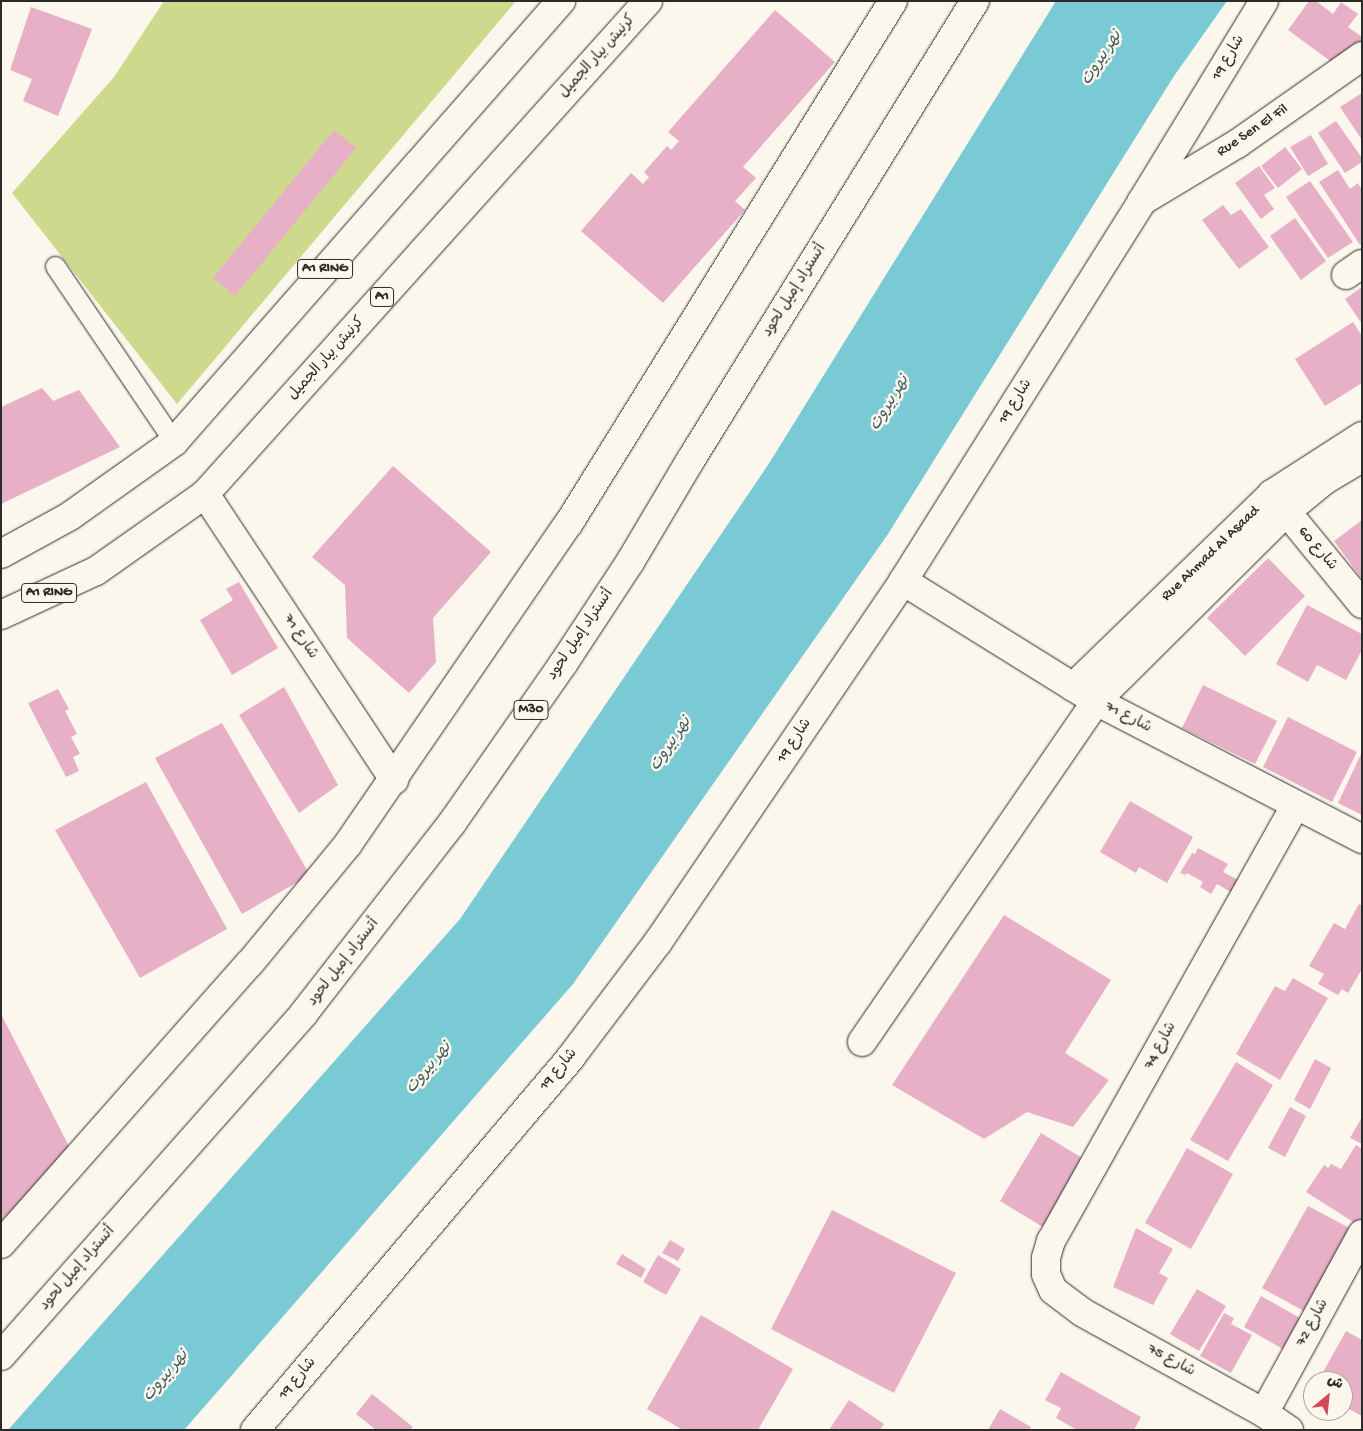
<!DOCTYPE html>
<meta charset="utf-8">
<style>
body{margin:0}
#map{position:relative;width:1363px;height:1431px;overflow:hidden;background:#fbf7ec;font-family:"Gochi Hand","Playpen Sans Arabic",sans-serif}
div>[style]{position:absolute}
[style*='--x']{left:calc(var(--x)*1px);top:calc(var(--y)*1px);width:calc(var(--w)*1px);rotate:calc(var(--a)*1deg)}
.green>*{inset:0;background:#cdd98c}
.water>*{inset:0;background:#7acad5}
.building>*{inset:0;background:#e7b0c6}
.roads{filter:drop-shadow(0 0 1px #2b2b2b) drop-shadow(0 0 1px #2b2b2b)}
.lane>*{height:19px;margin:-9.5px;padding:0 9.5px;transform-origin:9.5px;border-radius:9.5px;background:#fbf7ec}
.street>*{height:28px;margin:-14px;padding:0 14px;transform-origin:14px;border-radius:14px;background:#fbf7ec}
.secondary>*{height:28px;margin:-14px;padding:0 14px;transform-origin:14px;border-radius:14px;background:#fbf7ec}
.highway>*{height:28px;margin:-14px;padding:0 14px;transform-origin:14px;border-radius:14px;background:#fbf7ec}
span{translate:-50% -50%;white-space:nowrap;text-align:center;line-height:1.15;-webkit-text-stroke:5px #fbf7ec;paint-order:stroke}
.shield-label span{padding:1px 4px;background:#fbf7ec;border:1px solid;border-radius:4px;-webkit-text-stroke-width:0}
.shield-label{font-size:14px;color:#2b2b2b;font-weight:700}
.street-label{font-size:15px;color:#2b2b2b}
.water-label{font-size:16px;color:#435b5e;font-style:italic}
.frame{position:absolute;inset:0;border:2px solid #2b2b2b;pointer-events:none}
.north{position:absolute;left:1303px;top:1371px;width:50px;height:50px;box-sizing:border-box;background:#fbf7ec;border:1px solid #a8a59f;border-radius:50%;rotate:28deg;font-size:14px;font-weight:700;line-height:20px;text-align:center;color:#2b2b2b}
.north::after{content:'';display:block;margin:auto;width:18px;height:22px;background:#d1495b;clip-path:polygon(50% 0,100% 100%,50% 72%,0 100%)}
</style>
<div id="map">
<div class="green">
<div style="clip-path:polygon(164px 1px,516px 1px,177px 404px,12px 193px,114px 77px)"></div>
</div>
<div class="water">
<div style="clip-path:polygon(1056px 1px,1227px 1px,1174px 76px,888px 534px,573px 984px,184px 1430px,8px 1430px,460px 919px,768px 465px)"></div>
</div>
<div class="building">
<div style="clip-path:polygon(1309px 1px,1316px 1px,1333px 14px,1341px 2px,1358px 14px,1348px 27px,1362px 37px,1362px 51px,1353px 44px,1337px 66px,1288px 30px)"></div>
<div style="clip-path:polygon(31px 7px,92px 29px,58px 116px,23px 101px,32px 79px,10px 70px)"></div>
<div style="clip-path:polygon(775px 10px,835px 62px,743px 167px,756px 178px,735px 201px,745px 210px,663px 303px,581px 231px,631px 173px,643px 184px,649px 177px,644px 172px,667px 146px,671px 150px,679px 141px,668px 132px)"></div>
<div style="clip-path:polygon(1362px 93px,1362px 140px,1340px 107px)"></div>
<div style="clip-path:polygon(1336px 121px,1362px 158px,1362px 162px,1345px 173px,1318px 133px)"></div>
<div style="clip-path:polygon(334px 130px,356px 148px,235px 296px,213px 278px)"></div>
<div style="clip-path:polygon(1311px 135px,1328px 164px,1308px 176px,1290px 147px)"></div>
<div style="clip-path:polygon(1285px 147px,1302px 169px,1278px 188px,1261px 166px)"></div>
<div style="clip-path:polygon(1259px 166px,1275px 188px,1264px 195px,1274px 209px,1261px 219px,1235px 183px)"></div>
<div style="clip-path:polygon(1338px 170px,1350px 189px,1358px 183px,1362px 190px,1362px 244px,1360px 245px,1319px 182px)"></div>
<div style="clip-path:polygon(1310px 181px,1353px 242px,1328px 258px,1286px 197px)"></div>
<div style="clip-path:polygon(1223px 205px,1231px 215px,1241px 209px,1269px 247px,1239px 269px,1202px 220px)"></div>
<div style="clip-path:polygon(1295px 218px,1326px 261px,1301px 280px,1270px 236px)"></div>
<div style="clip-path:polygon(1362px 287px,1362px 324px,1345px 299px)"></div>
<div style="clip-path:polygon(1353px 322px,1362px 336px,1362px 383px,1325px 406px,1295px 359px)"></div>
<div style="clip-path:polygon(42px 388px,53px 401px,79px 390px,120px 447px,1px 504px,1px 407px)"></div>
<div style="clip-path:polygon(393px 466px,491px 552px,433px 618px,436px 662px,409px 693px,347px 638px,345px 585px,312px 557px)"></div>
<div style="clip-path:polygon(1362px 520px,1362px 579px,1334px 541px)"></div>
<div style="clip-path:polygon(1268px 558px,1305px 596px,1245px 656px,1207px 618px)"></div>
<div style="clip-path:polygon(239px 582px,278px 648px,232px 675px,200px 620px,233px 600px,226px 589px)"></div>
<div style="clip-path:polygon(1307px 605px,1362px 634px,1362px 650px,1346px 680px,1317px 665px,1308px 682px,1276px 664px)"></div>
<div style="clip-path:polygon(1203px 685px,1277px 721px,1255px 764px,1182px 728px)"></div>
<div style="clip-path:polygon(284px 687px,338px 785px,299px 813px,239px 715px)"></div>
<div style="clip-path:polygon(58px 689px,69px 709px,65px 711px,77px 734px,71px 737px,80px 754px,73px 757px,79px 771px,66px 777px,28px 703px)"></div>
<div style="clip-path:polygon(1288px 717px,1357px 752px,1332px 802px,1263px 767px)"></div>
<div style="clip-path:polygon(222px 723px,310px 875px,242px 914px,155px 758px)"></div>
<div style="clip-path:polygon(1362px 752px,1362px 815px,1338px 803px)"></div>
<div style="clip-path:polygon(146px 782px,227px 929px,140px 978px,55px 830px)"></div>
<div style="clip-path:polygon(1130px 801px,1193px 837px,1167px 883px,1139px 867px,1136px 873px,1100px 852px)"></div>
<div style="clip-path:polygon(1198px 848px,1228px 864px,1223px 872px,1238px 880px,1231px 892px,1217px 884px,1211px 894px,1200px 887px,1203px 882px,1187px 873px,1185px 875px,1180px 873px,1192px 853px,1195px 854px)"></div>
<div style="clip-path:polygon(1359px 904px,1362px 906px,1362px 969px,1348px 993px,1342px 989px,1338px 995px,1318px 984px,1324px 974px,1309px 966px,1334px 923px,1345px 929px)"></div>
<div style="clip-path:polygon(1004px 915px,1111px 980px,1065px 1053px,1109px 1080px,1073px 1127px,1027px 1112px,984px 1139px,892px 1085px)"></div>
<div style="clip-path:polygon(1293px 978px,1328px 998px,1280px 1080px,1236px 1054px,1275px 986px,1285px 991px)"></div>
<div style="clip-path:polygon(1px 1014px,71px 1150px,1px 1221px)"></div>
<div style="clip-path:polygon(1315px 1059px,1331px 1068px,1310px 1109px,1294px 1100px)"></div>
<div style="clip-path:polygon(1236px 1062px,1273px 1085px,1228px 1161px,1190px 1140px)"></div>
<div style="clip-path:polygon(1290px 1107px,1306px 1116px,1285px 1157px,1268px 1148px)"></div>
<div style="clip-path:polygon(1362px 1117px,1362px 1144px,1350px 1138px)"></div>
<div style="clip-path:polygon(1041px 1133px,1087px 1161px,1046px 1229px,1000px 1201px)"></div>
<div style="clip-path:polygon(1356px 1145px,1362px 1149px,1362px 1219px,1358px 1225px,1306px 1192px,1324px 1165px,1328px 1168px,1331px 1164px,1341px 1169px)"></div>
<div style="clip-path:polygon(1187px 1148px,1233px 1174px,1191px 1249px,1145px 1223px)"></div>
<div style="clip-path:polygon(1308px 1206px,1357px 1232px,1311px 1315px,1262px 1288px)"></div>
<div style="clip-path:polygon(832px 1210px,956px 1273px,894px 1393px,771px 1329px)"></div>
<div style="clip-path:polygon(1136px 1228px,1173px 1249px,1159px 1273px,1168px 1278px,1153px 1305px,1113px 1287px)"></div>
<div style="clip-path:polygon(670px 1240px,685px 1249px,678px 1261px,662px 1253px)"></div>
<div style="clip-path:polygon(622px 1254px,646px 1269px,641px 1278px,616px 1264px)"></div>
<div style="clip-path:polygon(658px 1255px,681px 1269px,666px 1295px,643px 1282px)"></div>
<div style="clip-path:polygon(1197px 1289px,1226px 1306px,1199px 1351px,1170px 1334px)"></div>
<div style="clip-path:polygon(1261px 1296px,1307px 1322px,1290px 1353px,1244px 1327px)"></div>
<div style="clip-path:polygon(1224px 1313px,1234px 1318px,1231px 1324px,1252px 1335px,1231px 1373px,1200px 1356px)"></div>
<div style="clip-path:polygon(701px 1315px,793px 1369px,758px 1430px,683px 1430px,647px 1409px)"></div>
<div style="clip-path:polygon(1346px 1331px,1362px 1340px,1362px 1416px,1343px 1406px,1343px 1381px,1318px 1381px)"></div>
<div style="clip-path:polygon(1061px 1372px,1141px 1417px,1134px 1430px,1077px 1430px,1056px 1418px,1061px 1408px,1045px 1400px)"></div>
<div style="clip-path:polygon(372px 1394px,413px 1427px,410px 1430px,376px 1430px,356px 1414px)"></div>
<div style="clip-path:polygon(849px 1400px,884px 1424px,880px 1430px,829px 1430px)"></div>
<div style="clip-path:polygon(1000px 1409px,1031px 1427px,1029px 1430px,988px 1430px)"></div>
</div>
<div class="roads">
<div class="lane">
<div style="--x:55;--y:266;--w:212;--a:55.9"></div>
</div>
<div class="street">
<div style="--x:1142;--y:201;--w:111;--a:-31"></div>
<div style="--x:1237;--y:144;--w:153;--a:-35.1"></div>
<div style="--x:1346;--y:275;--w:19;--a:-35"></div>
<div style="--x:205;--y:494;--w:343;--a:56.5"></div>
<div style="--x:1272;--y:494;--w:142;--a:50.7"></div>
<div style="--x:862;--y:1042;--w:414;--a:-55.5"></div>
<div style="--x:1096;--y:701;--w:300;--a:27.4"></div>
<div style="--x:1264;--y:1413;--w:204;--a:-61.3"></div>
<div style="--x:1289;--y:1430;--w:30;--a:-146"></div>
<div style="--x:1264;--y:1413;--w:208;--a:-151"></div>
<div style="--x:1082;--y:1312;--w:36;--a:-143"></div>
<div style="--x:1053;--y:1290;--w:17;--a:-114"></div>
<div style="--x:1046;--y:1274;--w:16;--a:-90"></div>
<div style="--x:1046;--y:1258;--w:18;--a:-74"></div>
<div style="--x:1051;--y:1241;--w:499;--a:-60.7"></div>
</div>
<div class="secondary">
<div style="--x:903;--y:581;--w:227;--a:31.9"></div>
<div style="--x:1096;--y:701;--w:268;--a:-44.8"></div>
<div style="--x:1286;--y:512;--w:50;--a:-39.4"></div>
<div style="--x:1325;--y:480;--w:43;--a:-30.7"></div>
<div style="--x:1073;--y:687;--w:277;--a:-44.1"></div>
<div style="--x:1272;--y:494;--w:107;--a:-32.8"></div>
<div style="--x:255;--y:1430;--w:489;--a:-49.7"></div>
<div style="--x:571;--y:1057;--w:144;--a:-52.9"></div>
<div style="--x:658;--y:942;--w:436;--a:-55.8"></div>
<div style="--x:903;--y:581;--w:449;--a:-57.8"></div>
<div style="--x:1142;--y:201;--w:234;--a:-58.6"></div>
</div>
<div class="highway">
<div style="--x:1;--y:554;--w:79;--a:-28.8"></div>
<div style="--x:70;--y:516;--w:128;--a:-35.4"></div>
<div style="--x:174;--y:442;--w:587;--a:-48.73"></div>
<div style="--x:1;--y:615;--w:105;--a:-24.9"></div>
<div style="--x:96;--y:571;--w:133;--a:-35.2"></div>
<div style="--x:205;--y:494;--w:663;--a:-48.06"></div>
<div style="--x:1;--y:1244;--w:375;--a:-48.5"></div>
<div style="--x:250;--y:963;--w:154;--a:-50.5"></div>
<div style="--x:348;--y:844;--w:390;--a:-55.5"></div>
<div style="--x:569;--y:523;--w:614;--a:-58.17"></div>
<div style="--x:1;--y:1356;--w:458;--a:-48.5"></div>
<div style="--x:304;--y:1013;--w:241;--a:-52.1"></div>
<div style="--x:452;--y:823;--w:194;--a:-55.1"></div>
<div style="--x:563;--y:664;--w:122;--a:-56.7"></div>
<div style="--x:630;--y:562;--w:117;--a:-59.3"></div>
<div style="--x:690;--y:461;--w:541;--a:-58.22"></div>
</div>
</div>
<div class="shield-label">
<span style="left:325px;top:269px">A1 RING</span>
<span style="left:382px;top:297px">A1</span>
<span style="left:49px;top:593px">A1 RING</span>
<span style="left:531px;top:710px">M30</span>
</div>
<div class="street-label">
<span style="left:598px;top:57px;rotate:-48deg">كرنيش بيار الجميل</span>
<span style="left:1229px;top:58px;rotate:-59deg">شارع 19</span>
<span style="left:1253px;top:131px;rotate:-34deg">Rue Sen El Fil</span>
<span style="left:795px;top:291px;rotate:-58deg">أتستراد إميل لحود</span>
<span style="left:327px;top:359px;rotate:-48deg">كرنيش بيار الجميل</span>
<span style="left:1016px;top:402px;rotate:-58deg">شارع 19</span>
<span style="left:1317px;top:549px;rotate:50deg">شارع 60</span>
<span style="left:1211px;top:554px;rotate:-44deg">Rue Ahmad Al Asaad</span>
<span style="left:581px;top:635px;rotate:-56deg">أتستراد إميل لحود</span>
<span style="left:300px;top:637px;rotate:57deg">شارع 71</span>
<span style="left:1128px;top:718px;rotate:28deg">شارع 71</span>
<span style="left:795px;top:741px;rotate:-56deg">شارع 19</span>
<span style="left:344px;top:963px;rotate:-52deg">أتستراد إميل لحود</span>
<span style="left:1161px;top:1046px;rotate:-61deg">شارع 74</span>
<span style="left:559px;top:1070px;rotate:-50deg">شارع 19</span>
<span style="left:78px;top:1269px;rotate:-49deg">أتستراد إميل لحود</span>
<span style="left:1313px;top:1323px;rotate:-61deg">شارع 72</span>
<span style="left:1171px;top:1361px;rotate:29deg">شارع 75</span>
<span style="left:298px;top:1379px;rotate:-50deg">شارع 19</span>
</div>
<div class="water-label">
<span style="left:1103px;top:59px;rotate:-57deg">نهر بيروت</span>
<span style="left:891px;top:404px;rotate:-59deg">نهر بيروت</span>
<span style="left:672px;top:745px;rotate:-56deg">نهر بيروت</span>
<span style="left:430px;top:1069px;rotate:-50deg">نهر بيروت</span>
<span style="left:167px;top:1377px;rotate:-50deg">نهر بيروت</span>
</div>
<div class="frame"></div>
<div class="north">ش</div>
</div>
